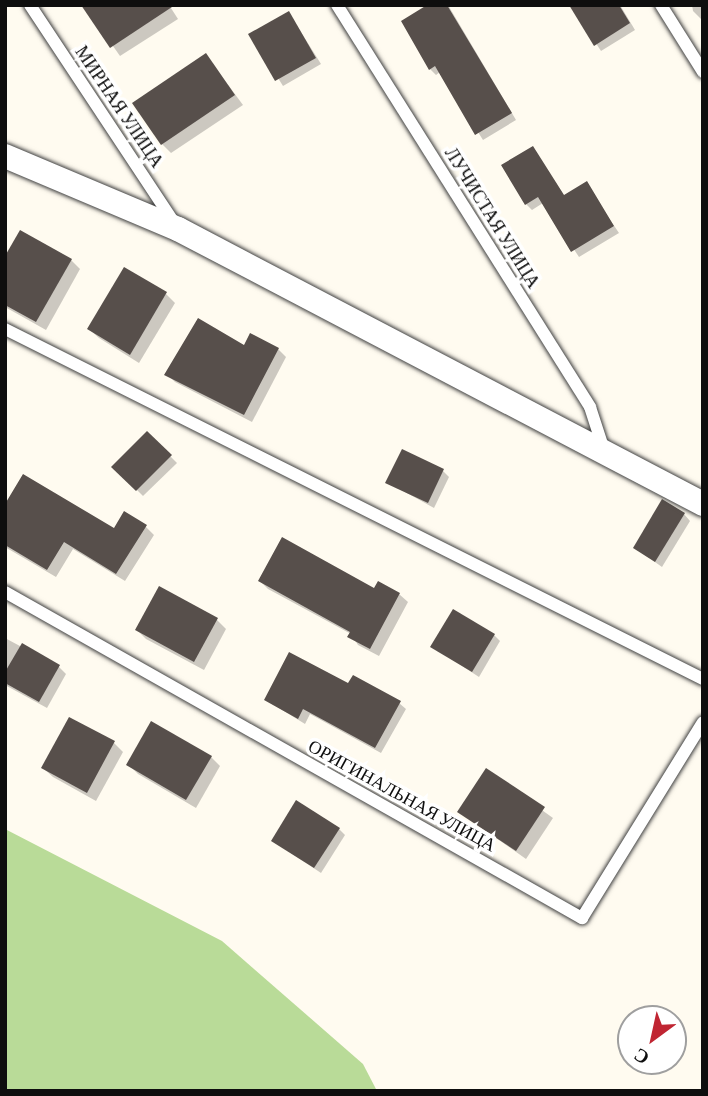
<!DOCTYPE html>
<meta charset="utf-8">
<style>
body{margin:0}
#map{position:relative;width:708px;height:1096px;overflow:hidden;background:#fffbf0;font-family:"Crimson Pro",serif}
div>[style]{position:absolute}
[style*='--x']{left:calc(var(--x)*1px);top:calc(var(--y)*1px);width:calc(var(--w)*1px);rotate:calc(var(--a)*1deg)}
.forest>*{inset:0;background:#b9db98}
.shadow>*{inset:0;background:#0003}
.building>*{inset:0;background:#574f4b}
.roads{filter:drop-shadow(0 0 2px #414141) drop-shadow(0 0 2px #414141)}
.service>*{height:12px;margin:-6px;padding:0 6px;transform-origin:6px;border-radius:6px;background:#fff}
.minor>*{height:24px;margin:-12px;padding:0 12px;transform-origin:12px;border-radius:12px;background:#fff}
span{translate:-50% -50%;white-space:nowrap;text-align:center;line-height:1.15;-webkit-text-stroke:7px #fff;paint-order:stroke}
.street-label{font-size:18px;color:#0e0e0e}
.frame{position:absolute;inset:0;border:7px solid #0e0e0e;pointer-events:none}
.north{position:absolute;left:617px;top:1005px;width:70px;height:70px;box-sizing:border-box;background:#fff;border:2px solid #9f9f9f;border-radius:50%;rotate:213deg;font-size:19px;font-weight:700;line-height:28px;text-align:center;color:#0e0e0e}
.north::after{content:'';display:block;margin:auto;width:24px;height:32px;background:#c02532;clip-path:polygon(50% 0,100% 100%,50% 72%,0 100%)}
</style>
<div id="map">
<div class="forest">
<div style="clip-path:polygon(5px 829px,222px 941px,363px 1064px,377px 1091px,5px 1091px)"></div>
</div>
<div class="shadow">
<div style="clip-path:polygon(84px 5px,169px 5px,178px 19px,120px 56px)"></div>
<div style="clip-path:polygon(431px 5px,448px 5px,516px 120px,483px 140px,440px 72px,436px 75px,430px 69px)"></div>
<div style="clip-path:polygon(571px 5px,620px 5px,635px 30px,601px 51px)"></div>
<div style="clip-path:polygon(692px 5px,703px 5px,703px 21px,693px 11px)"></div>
<div style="clip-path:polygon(289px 13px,321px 64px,283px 86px,251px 35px)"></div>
<div style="clip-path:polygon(206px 55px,243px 105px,171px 153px,162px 144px)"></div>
<div style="clip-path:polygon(533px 148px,565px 197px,586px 184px,619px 233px,579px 257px,543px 203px,532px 210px,526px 204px)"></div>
<div style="clip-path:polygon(5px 259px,71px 260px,80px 269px,46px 330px,5px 307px)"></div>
<div style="clip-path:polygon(166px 294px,175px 303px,139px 363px,99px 338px,89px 329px)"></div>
<div style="clip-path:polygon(245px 348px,278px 349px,286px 357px,252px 422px,175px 382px,167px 374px)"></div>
<div style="clip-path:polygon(147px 433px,177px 463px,143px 496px,114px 467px)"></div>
<div style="clip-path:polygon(443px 471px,449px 477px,434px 508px,387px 482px)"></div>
<div style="clip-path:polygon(5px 507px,114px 530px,145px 526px,154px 535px,125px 581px,73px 549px,56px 577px,5px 547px)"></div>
<div style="clip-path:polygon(684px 514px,690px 521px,662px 567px,635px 548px)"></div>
<div style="clip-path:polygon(260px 581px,374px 590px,399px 594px,408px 602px,379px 656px,358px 645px,351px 634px,268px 589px)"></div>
<div style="clip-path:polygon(217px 620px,226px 629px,204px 670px,146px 639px,137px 630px)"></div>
<div style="clip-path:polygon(494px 635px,500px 641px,479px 677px,433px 647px)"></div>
<div style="clip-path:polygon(5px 638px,59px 667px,66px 674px,47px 708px,5px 685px)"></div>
<div style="clip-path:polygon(349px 685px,399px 703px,406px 709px,381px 753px,310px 714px,305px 724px,266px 700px)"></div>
<div style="clip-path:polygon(114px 743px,123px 752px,96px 801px,53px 777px,43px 768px)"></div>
<div style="clip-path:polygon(211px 757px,220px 766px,196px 808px,138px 774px,129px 765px)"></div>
<div style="clip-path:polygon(486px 770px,553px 818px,526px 859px,459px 812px)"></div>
<div style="clip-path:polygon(339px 829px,345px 835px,321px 873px,273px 841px)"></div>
</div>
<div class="building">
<div style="clip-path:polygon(81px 5px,175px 5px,110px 48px)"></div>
<div style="clip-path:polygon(427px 5px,447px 5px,512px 113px,475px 135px,435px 66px,429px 70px,401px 21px)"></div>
<div style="clip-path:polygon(569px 5px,619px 5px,630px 23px,594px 46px)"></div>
<div style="clip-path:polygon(289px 11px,316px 58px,275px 81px,248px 34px)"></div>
<div style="clip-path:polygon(206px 53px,235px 95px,161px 145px,132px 103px)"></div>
<div style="clip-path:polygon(533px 146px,564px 195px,587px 181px,614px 226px,571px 252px,538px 197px,525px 205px,501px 165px)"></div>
<div style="clip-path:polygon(20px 230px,72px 259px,36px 322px,5px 305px,5px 256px)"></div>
<div style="clip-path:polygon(124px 267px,167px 292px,130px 355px,87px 329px)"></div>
<div style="clip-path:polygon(198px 318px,244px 345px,250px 333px,279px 348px,244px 415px,164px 375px)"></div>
<div style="clip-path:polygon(147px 431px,172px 455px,136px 491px,111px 467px)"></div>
<div style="clip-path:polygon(402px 449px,444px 469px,428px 503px,385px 483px)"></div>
<div style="clip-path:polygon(23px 474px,114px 528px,124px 511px,147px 525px,116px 574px,64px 542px,47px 570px,5px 545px,5px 504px)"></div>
<div style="clip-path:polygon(662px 499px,685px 513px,655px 562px,633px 548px)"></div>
<div style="clip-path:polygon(282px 537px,374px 588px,378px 581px,400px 593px,370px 649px,347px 637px,350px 632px,258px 581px)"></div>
<div style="clip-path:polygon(159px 586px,218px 618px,194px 662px,135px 630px)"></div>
<div style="clip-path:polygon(453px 609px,495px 634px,472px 672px,430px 647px)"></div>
<div style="clip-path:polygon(22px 643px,60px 665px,39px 702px,5px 683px,5px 672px)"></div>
<div style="clip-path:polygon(289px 652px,348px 683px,353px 675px,401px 701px,375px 748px,303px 709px,298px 719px,264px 700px)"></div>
<div style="clip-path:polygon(69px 717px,115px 741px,87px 793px,41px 768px)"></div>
<div style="clip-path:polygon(151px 721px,212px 756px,186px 800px,126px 765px)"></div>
<div style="clip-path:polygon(486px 768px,545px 807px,516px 851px,457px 812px)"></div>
<div style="clip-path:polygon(296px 800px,340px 828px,314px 868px,271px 841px)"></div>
</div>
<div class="roads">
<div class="service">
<div style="--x:30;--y:5;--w:263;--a:56.5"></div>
<div style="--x:337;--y:5;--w:475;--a:57.8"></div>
<div style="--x:590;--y:407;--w:45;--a:72"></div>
<div style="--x:661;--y:5;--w:79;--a:57.9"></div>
<div style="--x:5;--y:329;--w:781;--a:26.63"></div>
<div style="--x:5;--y:592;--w:663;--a:29.47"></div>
<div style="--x:582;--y:918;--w:230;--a:-58.3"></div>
</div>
<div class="minor">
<div style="--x:5;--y:156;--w:188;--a:22.9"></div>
<div style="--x:178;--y:229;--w:593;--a:27.65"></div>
</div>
</div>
<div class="street-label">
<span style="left:119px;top:107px;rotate:56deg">МИРНАЯ УЛИЦА</span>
<span style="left:492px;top:218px;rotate:58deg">ЛУЧИСТАЯ УЛИЦА</span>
<span style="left:402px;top:796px;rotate:29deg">ОРИГИНАЛЬНАЯ УЛИЦА</span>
</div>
<div class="frame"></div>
<div class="north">С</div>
</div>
